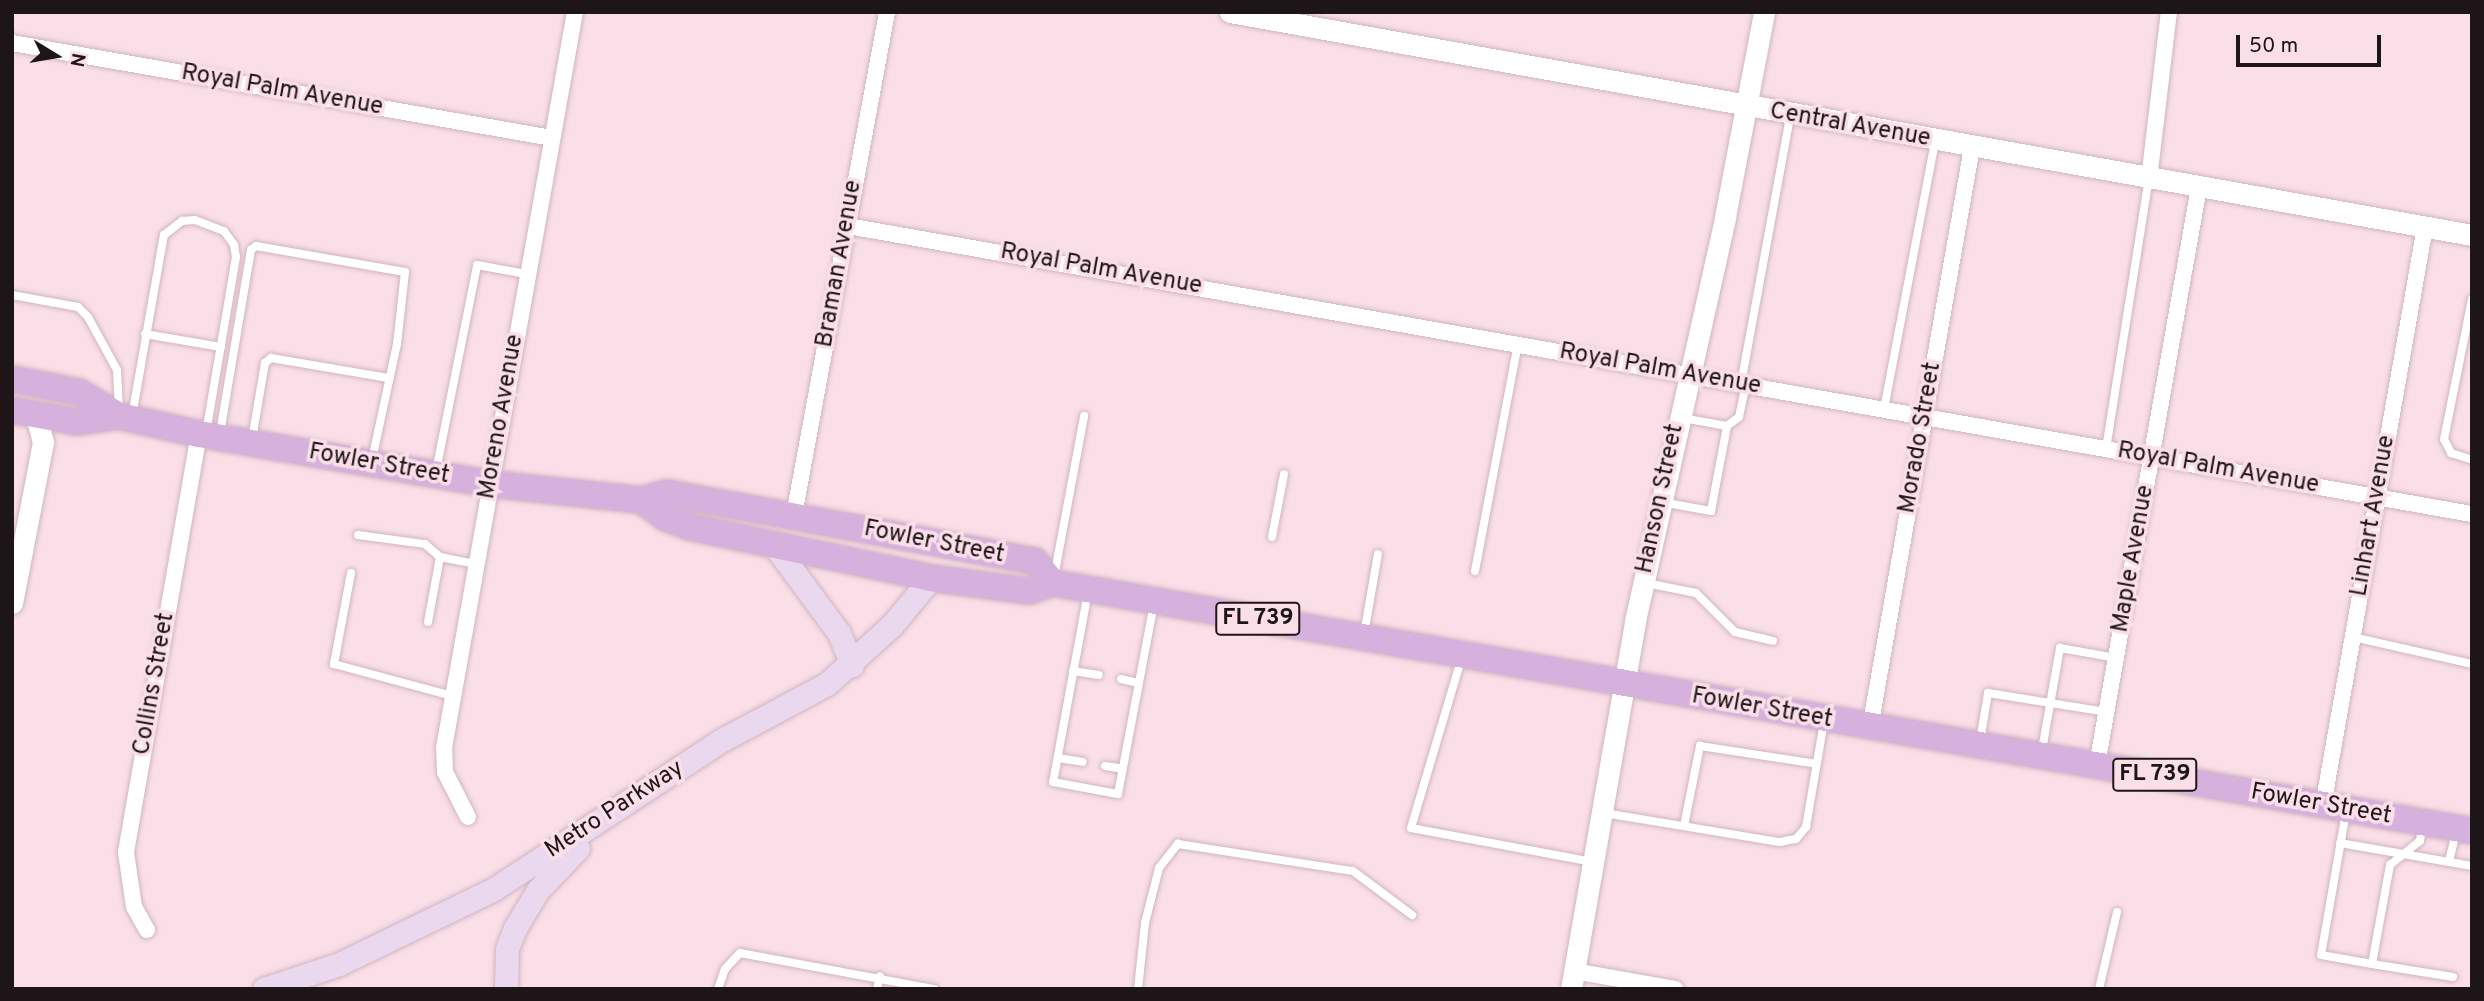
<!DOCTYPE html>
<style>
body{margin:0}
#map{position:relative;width:2484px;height:1001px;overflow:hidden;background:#fadee8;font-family:Overpass,sans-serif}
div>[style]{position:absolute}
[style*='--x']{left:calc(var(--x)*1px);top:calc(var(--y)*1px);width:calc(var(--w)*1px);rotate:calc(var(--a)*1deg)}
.roads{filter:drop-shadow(0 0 2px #d0b5bf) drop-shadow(0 0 2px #d0b5bf)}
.service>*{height:8px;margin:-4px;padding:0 4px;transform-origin:4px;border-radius:4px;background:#fff}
.minor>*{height:16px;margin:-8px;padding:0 8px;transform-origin:8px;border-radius:8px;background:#fff}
.tertiary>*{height:21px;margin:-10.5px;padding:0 10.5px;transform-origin:10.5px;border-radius:10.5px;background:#fff}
.secondary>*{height:23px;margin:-11.5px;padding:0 11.5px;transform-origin:11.5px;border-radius:11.5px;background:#ead8ee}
.primary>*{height:26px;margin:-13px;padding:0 13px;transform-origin:13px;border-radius:13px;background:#d6b1dd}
span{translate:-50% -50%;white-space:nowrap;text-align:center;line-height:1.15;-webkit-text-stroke:7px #fadee8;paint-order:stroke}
.shield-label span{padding:2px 5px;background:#fadee8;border:2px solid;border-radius:5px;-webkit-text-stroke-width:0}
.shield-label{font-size:23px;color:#1e1519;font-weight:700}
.street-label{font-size:24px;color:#1e1519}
.frame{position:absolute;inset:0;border:14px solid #1e1519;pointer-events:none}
.north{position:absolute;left:21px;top:21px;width:70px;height:70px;-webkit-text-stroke:5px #fadee8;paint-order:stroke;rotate:101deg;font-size:19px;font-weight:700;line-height:28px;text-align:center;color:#1e1519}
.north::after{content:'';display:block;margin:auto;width:24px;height:32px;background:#1e1519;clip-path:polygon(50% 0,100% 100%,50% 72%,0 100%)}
.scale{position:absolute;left:2236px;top:35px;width:145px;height:32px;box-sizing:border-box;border:4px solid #1e1519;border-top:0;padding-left:9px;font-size:21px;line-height:24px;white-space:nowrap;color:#1e1519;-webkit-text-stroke:5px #fadee8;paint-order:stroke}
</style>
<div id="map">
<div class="roads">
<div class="service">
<div style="--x:12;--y:295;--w:67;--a:10.3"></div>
<div style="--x:78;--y:307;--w:14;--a:45"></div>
<div style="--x:88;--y:317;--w:60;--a:61.3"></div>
<div style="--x:117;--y:370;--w:40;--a:87.1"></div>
<div style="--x:2472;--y:299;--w:143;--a:101.3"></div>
<div style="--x:2444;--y:439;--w:16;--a:63"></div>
<div style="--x:2451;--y:453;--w:22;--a:18"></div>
<div style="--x:145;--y:334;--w:77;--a:9.7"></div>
<div style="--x:1741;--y:384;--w:272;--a:-79.6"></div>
<div style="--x:1884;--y:409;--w:273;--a:-79.2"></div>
<div style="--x:132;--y:416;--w:184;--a:-80"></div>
<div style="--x:164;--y:235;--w:23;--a:-38"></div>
<div style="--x:182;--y:221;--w:13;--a:-4"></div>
<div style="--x:195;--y:220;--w:31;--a:21"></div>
<div style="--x:224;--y:231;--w:17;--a:54"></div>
<div style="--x:234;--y:245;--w:12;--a:81"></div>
<div style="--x:236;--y:257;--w:178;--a:99.7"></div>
<div style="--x:1727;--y:426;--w:15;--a:-37"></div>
<div style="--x:1739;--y:417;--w:33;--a:-78"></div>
<div style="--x:220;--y:433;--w:186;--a:-80.4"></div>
<div style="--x:251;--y:250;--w:6;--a:-39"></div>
<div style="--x:256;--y:246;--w:151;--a:9.9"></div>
<div style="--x:405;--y:272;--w:72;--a:96.3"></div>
<div style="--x:397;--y:344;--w:119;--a:102.2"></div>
<div style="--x:252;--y:439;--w:77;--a:-80.3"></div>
<div style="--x:265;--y:363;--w:8;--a:-40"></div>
<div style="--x:271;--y:358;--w:119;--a:9.7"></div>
<div style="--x:2106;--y:449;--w:273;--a:-81"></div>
<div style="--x:436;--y:471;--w:210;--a:-78.7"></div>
<div style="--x:477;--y:265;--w:50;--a:10.4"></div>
<div style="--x:1661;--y:502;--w:51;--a:10.2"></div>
<div style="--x:1711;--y:511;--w:86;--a:-79.3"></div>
<div style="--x:1727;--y:426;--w:46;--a:-169.9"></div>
<div style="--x:358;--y:535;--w:68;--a:7.7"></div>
<div style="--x:425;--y:544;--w:20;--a:41"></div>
<div style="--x:440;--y:557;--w:37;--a:11"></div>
<div style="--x:1272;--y:537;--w:64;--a:-79.2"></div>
<div style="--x:1475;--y:571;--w:231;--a:-79.3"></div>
<div style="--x:351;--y:573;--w:93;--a:100.6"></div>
<div style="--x:334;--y:664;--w:123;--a:15.1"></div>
<div style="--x:1054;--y:577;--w:164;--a:-79.4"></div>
<div style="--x:1646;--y:583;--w:51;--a:11.3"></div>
<div style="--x:1696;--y:593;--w:55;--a:45"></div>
<div style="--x:1735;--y:632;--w:39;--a:13"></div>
<div style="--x:1088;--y:592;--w:193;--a:100.4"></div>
<div style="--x:1053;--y:782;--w:66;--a:10.5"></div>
<div style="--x:1118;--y:794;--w:193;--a:-79.3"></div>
<div style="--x:428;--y:622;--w:66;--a:-79.5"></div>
<div style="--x:1364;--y:634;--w:81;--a:-80.1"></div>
<div style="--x:2353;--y:637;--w:122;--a:12.8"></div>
<div style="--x:1461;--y:660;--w:175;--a:106.6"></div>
<div style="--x:1411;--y:828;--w:185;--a:10.6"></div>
<div style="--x:1073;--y:671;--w:26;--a:9"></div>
<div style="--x:1121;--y:679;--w:18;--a:13"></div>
<div style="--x:1980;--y:741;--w:49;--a:-80.5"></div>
<div style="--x:1988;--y:693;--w:121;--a:9.1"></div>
<div style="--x:2042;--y:750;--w:104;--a:-80"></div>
<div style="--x:2060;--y:648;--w:58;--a:10"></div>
<div style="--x:1058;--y:758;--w:25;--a:9"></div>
<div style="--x:1105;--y:766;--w:18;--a:9"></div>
<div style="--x:2346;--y:812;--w:145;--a:99.9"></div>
<div style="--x:2321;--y:955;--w:52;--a:10"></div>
<div style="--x:2372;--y:964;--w:101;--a:-79.7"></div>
<div style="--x:2390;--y:865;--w:38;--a:-39"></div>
<div style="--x:2420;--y:841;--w:15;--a:-82"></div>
<div style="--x:1604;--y:813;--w:178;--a:9.4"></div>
<div style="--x:1780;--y:842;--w:16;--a:-11"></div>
<div style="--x:1796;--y:839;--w:16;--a:-50"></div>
<div style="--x:1806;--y:827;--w:107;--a:-80.3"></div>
<div style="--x:1684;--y:826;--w:82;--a:-78.7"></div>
<div style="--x:1700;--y:746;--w:118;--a:8.7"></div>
<div style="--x:2340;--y:843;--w:134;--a:9.9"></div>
<div style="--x:2449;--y:861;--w:30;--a:-76"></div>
<div style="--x:2372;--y:964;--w:82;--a:9.1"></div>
<div style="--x:718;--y:989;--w:21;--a:-71"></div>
<div style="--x:725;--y:969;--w:22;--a:-47"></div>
<div style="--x:740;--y:953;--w:198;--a:10.5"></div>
<div style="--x:877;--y:989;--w:13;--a:-77"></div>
<div style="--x:1138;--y:989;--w:66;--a:-83.9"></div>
<div style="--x:1145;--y:923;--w:57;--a:-75.7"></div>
<div style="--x:1159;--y:868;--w:31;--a:-52"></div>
<div style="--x:1178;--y:844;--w:177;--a:8.8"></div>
<div style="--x:1353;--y:871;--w:74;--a:36.7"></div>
<div style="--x:2099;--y:989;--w:79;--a:-76.8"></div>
</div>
<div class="minor">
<div style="--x:12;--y:43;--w:548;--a:9.98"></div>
<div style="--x:2149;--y:179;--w:168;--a:-83.2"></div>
<div style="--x:848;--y:226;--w:1649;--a:10.06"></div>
<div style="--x:794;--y:515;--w:512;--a:-79.52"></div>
<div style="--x:1870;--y:728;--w:590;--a:-80.04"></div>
<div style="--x:2097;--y:765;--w:587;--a:-79.99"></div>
<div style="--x:2323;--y:806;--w:588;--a:-80.01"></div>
<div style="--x:468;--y:817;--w:51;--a:-117.1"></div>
<div style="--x:445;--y:772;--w:24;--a:-92"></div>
<div style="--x:444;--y:748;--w:748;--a:-79.91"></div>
<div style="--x:147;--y:930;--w:26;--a:-119"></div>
<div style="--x:134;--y:907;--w:56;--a:-98.3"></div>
<div style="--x:126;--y:852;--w:424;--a:-80.1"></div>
<div style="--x:1574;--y:971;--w:103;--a:10.1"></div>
</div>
<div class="tertiary">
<div style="--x:1230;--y:12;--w:1262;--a:10.18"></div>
<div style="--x:12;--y:603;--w:164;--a:-79.1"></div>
<div style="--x:43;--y:442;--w:28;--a:-105"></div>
<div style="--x:1571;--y:989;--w:374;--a:-80.1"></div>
<div style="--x:1635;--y:621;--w:414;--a:-77.4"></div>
<div style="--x:1725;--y:217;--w:209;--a:-79.2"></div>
</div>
<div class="secondary">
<div style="--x:777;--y:549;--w:104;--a:53.6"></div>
<div style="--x:839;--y:633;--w:35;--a:68"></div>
<div style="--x:264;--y:989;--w:79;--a:-18.4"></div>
<div style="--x:339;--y:964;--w:172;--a:-25.8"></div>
<div style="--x:494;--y:889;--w:272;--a:-33.2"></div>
<div style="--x:722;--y:740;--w:119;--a:-28.1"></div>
<div style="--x:827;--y:684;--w:88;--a:-42.2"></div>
<div style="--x:892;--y:625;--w:61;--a:-50.3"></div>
<div style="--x:506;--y:989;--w:40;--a:-88.6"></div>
<div style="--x:507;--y:949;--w:22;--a:-69"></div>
<div style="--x:515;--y:928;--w:44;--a:-58.8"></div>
<div style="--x:538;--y:890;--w:58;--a:-46.4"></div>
</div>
<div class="primary">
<div style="--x:12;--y:379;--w:68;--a:11"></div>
<div style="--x:79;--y:392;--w:47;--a:31"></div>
<div style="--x:119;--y:416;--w:82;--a:12.7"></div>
<div style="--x:199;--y:434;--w:296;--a:9.7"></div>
<div style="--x:491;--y:484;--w:151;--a:6.1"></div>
<div style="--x:641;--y:500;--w:27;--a:-15"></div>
<div style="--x:667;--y:493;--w:374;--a:10.5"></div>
<div style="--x:1035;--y:561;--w:28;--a:51"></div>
<div style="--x:12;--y:410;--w:66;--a:10.5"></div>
<div style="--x:77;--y:422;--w:42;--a:-8.1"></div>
<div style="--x:641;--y:500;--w:29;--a:36"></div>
<div style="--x:664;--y:517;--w:28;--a:21"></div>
<div style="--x:690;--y:527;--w:246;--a:11.9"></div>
<div style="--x:931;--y:578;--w:99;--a:7.6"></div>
<div style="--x:1029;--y:591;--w:25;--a:-18"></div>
<div style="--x:1053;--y:583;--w:1441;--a:9.91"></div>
</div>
</div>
<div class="shield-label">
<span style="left:1258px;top:619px">FL 739</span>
<span style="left:2155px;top:775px">FL 739</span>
</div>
<div class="street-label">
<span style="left:282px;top:91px;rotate:10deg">Royal Palm Avenue</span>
<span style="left:1850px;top:126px;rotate:10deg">Central Avenue</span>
<span style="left:840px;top:264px;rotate:-80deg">Braman Avenue</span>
<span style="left:1101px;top:270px;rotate:10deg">Royal Palm Avenue</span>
<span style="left:1660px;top:370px;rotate:10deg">Royal Palm Avenue</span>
<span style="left:502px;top:417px;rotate:-80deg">Moreno Avenue</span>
<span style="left:1921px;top:438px;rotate:-80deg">Morado Street</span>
<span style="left:379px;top:465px;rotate:10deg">Fowler Street</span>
<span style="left:2218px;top:469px;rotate:10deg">Royal Palm Avenue</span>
<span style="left:1661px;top:499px;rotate:-78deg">Hanson Street</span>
<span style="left:2374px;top:516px;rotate:-80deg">Linhart Avenue</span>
<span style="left:934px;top:543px;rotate:11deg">Fowler Street</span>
<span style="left:2134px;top:559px;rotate:-80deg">Maple Avenue</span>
<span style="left:155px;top:684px;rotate:-80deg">Collins Street</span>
<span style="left:1762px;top:709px;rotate:10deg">Fowler Street</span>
<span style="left:2321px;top:805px;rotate:10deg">Fowler Street</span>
<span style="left:615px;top:810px;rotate:-33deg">Metro Parkway</span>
</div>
<div class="frame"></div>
<div class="north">N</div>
<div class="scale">50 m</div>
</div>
